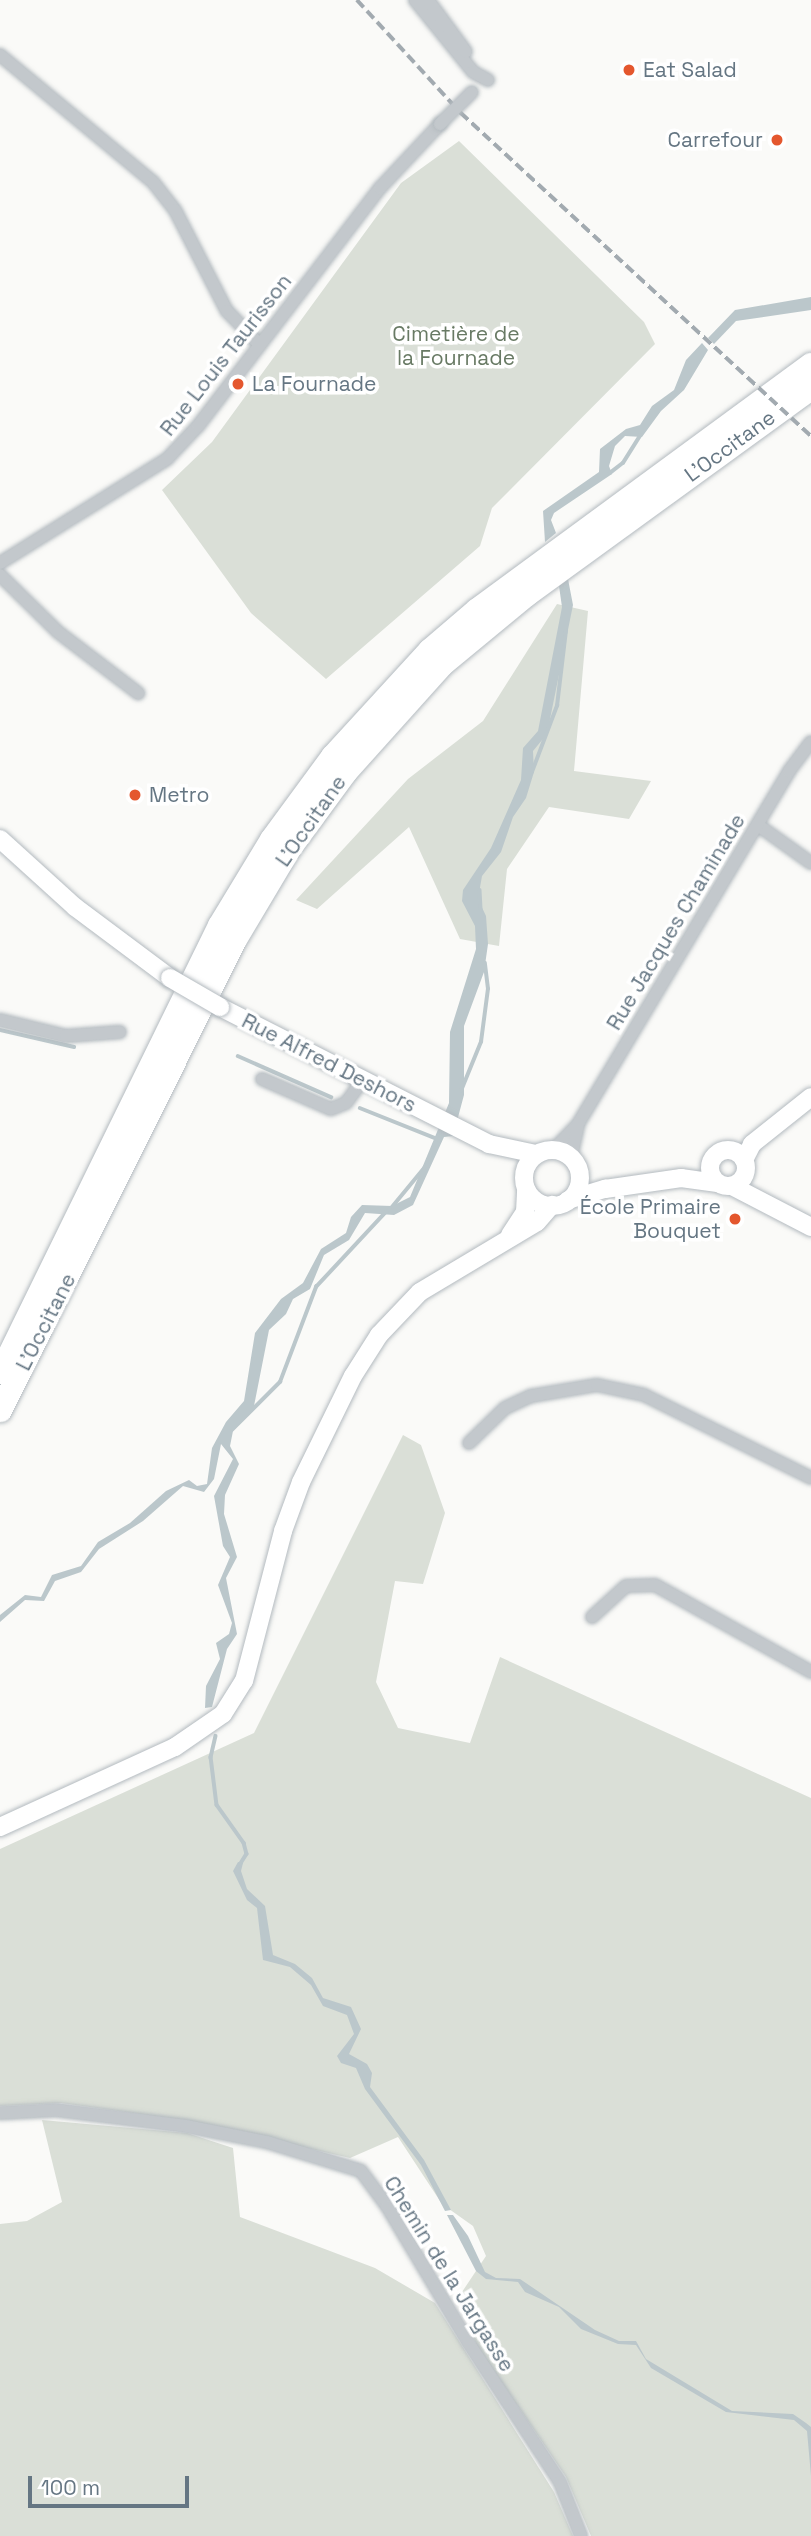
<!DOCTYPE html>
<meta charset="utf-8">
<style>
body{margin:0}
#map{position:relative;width:811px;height:2536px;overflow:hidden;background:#fafaf8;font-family:"Space Grotesk",sans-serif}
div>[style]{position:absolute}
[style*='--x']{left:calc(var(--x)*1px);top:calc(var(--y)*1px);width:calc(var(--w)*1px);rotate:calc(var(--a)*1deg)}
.green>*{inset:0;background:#dadfd7}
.water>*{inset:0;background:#bbc7cb}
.stream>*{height:3.5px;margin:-1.75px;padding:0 1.75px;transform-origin:1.75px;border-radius:1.75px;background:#bbc7cb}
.roads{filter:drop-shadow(0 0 2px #b3babf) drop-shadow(0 0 2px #b3babf)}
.street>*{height:12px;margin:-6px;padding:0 6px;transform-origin:6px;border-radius:6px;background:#c3c8cc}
.secondary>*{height:18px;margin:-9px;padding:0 9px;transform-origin:9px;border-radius:9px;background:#fff}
.secondary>.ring{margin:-9px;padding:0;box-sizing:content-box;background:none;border:18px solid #fff;border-radius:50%}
.highway>*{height:23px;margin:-11.5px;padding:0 11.5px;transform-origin:11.5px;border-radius:11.5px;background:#fff}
.rail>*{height:3.5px;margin-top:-1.75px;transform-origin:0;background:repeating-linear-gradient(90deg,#a2aab0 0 10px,transparent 0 15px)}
.bridges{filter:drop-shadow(0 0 2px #b3babf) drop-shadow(0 0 2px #b3babf)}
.street-bridge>*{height:12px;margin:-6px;padding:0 6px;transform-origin:6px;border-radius:6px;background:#c3c8cc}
.secondary-bridge>*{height:18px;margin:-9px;padding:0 9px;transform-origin:9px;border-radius:9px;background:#fff}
.dots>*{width:19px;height:19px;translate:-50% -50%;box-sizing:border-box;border:4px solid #fff;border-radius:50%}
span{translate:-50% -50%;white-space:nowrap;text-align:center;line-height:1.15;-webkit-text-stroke:7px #fff;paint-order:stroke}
.poi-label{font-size:21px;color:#657683}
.left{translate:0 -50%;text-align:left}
.right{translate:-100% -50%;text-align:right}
.park-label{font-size:21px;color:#687a64}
.street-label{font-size:21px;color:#657683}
.scale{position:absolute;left:28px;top:2476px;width:161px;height:32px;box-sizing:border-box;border:4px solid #657683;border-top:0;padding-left:9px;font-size:21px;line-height:24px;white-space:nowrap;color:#657683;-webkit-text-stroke:5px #fff;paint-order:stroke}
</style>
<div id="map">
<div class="green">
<div style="clip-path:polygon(459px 141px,644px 322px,655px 344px,492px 508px,480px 546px,326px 679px,251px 613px,162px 490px,212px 442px,401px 183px)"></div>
<div style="clip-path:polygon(557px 604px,588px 611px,574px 771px,651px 781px,629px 819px,549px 807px,507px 869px,499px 946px,460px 939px,409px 827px,317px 909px,296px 900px,408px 779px,483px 721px)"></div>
<div style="clip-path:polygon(403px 1435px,421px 1445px,445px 1513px,423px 1584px,395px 1581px,376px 1682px,398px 1728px,470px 1743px,500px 1657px,811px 1798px,811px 2536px,591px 2536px,566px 2477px,477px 2346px,458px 2298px,486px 2256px,473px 2226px,442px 2204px,398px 2137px,350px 2158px,190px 2121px,61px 2103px,0 2106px,0 1849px,254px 1733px)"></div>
<div style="clip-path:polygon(42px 2120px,187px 2133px,233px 2148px,240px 2217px,375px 2268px,435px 2303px,554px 2492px,573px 2536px,0 2536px,0 2224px,27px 2221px,62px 2202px)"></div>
</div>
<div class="water">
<div style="clip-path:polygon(811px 297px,811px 310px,736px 321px,714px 344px,708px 338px,735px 310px)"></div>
<div style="clip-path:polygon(702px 343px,708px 350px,684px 390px,661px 411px,642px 437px,625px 436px,615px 446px,609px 466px,612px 474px,554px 513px,551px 520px,556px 533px,545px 542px,543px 511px,599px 472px,600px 449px,626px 429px,640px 425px,652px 406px,674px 390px,686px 360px)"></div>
<div style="clip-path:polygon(568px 579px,573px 605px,547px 734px,533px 751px,534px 772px,526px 798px,513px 817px,501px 852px,482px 876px,478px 899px,486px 916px,488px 944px,484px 972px,464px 1026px,464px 1095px,453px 1136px,444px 1137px,413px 1205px,394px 1215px,365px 1213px,349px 1240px,324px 1255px,310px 1289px,293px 1299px,286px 1314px,269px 1330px,254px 1406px,233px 1431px,230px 1446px,239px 1464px,225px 1495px,224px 1514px,237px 1557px,226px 1578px,237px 1634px,227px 1649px,212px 1707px,205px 1708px,206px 1686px,220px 1659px,216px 1643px,229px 1634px,232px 1623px,218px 1585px,230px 1557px,223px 1546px,214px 1496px,233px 1459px,221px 1444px,214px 1479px,204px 1492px,183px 1486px,143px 1521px,99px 1549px,81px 1572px,55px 1581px,44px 1601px,25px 1600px,0 1622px,0 1615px,25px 1595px,41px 1597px,52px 1575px,81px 1566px,98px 1542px,130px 1523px,166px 1491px,189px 1480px,197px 1486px,207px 1484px,212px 1448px,226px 1422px,244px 1401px,255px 1333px,281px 1299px,303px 1283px,321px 1249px,346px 1233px,351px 1217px,362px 1205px,392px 1206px,410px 1197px,449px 1103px,450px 1032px,476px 949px,475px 926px,462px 901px,463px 890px,491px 848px,521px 780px,523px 748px,538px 731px,562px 607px,559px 586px)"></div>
<div style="clip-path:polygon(238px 1862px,243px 1863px,241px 1871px,247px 1889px,265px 1906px,273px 1955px,295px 1964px,312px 1978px,323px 1998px,351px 2007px,361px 2029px,349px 2054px,367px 2064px,372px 2073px,370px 2087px,424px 2160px,451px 2210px,445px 2211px,421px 2165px,365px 2089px,356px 2068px,341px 2063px,337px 2056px,354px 2034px,347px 2015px,323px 2006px,311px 1985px,290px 1967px,263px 1960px,257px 1908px,247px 1900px,233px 1871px)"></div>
<div style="clip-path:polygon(447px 2215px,453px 2215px,468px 2236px,485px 2272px,496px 2278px,520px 2279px,595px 2330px,619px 2341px,636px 2341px,646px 2359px,732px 2411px,793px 2414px,806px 2423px,811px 2427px,811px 2476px,807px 2431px,794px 2420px,726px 2412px,651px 2368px,636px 2345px,618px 2344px,581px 2329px,559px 2307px,525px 2292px,518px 2282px,486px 2279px,476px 2271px)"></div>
</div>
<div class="stream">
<div style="--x:610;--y:473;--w:16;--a:-38"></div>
<div style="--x:623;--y:463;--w:32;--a:-58"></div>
<div style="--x:532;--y:772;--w:71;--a:-69.3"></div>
<div style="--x:557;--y:706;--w:76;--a:-83.2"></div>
<div style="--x:480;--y:890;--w:20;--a:87"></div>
<div style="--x:0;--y:1030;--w:76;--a:12.9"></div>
<div style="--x:238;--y:1056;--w:102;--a:23.8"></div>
<div style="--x:461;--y:1091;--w:53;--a:-67.8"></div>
<div style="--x:481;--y:1042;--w:53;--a:-82.5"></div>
<div style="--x:488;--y:989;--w:26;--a:-97"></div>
<div style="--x:360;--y:1108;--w:86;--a:21.8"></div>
<div style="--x:392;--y:1207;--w:52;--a:-50.5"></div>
<div style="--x:232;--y:1430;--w:68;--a:-45"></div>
<div style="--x:280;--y:1382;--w:102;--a:-69.2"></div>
<div style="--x:316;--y:1287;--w:103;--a:-47"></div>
<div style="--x:216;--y:1736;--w:22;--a:103"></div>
<div style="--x:211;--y:1757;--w:48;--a:82.9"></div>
<div style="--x:217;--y:1805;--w:47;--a:54.6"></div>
<div style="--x:244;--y:1843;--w:11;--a:75"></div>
<div style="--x:247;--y:1854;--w:15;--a:122"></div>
</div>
<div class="roads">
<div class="street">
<div style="--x:415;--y:0;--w:92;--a:51.1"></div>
<div style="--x:473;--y:72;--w:17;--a:28"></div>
<div style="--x:428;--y:0;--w:64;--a:53.8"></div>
<div style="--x:0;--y:55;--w:199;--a:39.7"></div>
<div style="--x:153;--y:182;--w:36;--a:52"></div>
<div style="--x:175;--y:210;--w:114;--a:62.8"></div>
<div style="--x:227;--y:311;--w:47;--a:45.9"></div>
<div style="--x:0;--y:563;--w:197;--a:-31.9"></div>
<div style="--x:167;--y:459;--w:45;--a:-46.8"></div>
<div style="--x:198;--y:426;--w:300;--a:-52.6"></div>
<div style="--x:380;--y:188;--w:88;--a:-46.8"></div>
<div style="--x:0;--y:575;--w:81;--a:44.5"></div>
<div style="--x:58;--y:632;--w:101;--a:37.3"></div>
<div style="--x:758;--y:825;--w:65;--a:35.6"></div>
<div style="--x:0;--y:1020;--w:68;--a:13.6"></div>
<div style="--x:66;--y:1036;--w:54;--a:-4.2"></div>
<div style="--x:262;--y:1079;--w:75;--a:23.5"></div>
<div style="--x:331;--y:1109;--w:16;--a:-22"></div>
<div style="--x:346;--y:1103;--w:29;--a:-54"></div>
<div style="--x:543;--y:1151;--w:15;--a:-20"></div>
<div style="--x:557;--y:1146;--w:30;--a:-46"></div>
<div style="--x:578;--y:1124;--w:411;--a:-59.1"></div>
<div style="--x:789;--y:771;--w:36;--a:-53"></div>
<div style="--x:571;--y:1158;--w:35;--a:-78"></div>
<div style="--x:469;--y:1443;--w:50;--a:-44.2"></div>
<div style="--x:505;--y:1408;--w:29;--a:-25"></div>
<div style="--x:531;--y:1396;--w:67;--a:-9.5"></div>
<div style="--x:597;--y:1385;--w:48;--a:12"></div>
<div style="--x:644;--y:1395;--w:186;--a:26.4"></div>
<div style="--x:592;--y:1617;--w:46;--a:-42.4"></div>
<div style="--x:626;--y:1586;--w:29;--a:-2"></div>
<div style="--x:655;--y:1585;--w:179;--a:29.1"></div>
<div style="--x:0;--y:2113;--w:56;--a:-3.1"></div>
<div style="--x:56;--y:2110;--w:131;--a:7"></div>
<div style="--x:186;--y:2126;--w:83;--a:11.2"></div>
<div style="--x:267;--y:2142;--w:98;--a:17.1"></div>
<div style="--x:361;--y:2171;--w:44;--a:53.4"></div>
<div style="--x:387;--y:2206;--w:158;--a:59.2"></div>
<div style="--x:468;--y:2342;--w:168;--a:56.7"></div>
<div style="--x:560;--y:2482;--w:58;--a:68.7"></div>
</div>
<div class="secondary">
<div style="--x:0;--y:839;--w:101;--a:42.2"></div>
<div style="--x:75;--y:907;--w:119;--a:36.8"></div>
<div style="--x:220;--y:1007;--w:302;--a:27"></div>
<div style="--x:489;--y:1144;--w:48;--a:12"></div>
<div class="ring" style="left:710px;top:1150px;width:18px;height:18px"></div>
<div class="ring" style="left:524px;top:1150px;width:38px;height:38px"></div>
<div style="--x:744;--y:1160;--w:18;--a:-63"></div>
<div style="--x:752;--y:1144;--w:75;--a:-38.5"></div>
<div style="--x:732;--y:1186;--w:89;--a:27.4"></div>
<div style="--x:568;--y:1200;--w:39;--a:-17"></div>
<div style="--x:605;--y:1189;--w:77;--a:-8.2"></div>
<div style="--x:681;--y:1178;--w:37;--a:8"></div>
<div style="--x:510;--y:1235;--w:27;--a:-57"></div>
<div style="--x:525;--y:1212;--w:22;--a:-87"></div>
<div style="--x:0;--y:1827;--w:192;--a:-24.6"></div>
<div style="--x:175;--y:1747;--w:58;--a:-34.5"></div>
<div style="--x:223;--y:1714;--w:39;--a:-58"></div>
<div style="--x:244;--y:1681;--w:155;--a:-75.4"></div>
<div style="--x:283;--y:1531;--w:52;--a:-69.8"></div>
<div style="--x:301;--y:1482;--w:118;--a:-63.9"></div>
<div style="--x:353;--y:1376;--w:49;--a:-57.6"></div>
<div style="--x:379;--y:1335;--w:59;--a:-46.4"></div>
<div style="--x:420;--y:1292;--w:136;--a:-30.9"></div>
<div style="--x:537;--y:1222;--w:23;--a:-49"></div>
</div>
<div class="highway">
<div style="--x:0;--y:1372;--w:498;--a:-63.9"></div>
<div style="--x:219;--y:925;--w:100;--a:-58.8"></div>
<div style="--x:271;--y:839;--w:103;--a:-53.7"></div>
<div style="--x:332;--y:756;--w:144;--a:-47.5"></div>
<div style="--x:429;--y:650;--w:63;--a:-40.5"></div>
<div style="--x:477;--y:609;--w:414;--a:-36.3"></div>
<div style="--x:0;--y:1410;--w:526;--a:-63.48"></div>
<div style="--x:235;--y:939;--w:104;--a:-59.2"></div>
<div style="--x:288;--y:850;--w:98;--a:-53.7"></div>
<div style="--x:346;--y:771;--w:144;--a:-48.1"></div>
<div style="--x:442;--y:664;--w:110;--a:-39.5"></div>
<div style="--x:527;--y:594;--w:351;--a:-36"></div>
</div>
</div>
<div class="rail">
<div style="--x:357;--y:0;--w:154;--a:47.4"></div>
<div style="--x:461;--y:113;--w:476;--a:42.7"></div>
</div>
<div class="bridges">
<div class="street-bridge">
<div style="--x:440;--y:124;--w:45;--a:-45"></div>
</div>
<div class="secondary-bridge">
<div style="--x:170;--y:978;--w:58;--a:30.1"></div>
</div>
</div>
<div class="dots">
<div style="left:629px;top:70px;background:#e4572e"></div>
<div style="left:777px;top:140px;background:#e4572e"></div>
<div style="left:238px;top:384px;background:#e4572e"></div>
<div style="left:135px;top:795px;background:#e4572e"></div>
<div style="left:735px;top:1219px;background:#e4572e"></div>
</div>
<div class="poi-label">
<span class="left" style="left:643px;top:70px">Eat Salad</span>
<span class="right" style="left:763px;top:140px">Carrefour</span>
<span class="left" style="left:252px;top:384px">La Fournade</span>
<span class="left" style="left:149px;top:795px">Metro</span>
<span class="right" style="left:721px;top:1219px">École Primaire<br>Bouquet</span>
</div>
<div class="park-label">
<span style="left:456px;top:346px">Cimetière de<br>la Fournade</span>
</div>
<div class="street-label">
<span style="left:226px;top:355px;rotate:-52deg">Rue Louis Taurisson</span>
<span style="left:730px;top:446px;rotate:-36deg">L'Occitane</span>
<span style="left:311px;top:821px;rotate:-55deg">L'Occitane</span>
<span style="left:676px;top:922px;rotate:-59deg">Rue Jacques Chaminade</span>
<span style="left:329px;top:1063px;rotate:27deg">Rue Alfred Deshors</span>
<span style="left:46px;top:1322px;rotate:-63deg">L'Occitane</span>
<span style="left:449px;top:2274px;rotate:58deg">Chemin de la Jargasse</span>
</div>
<div class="scale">100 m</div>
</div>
